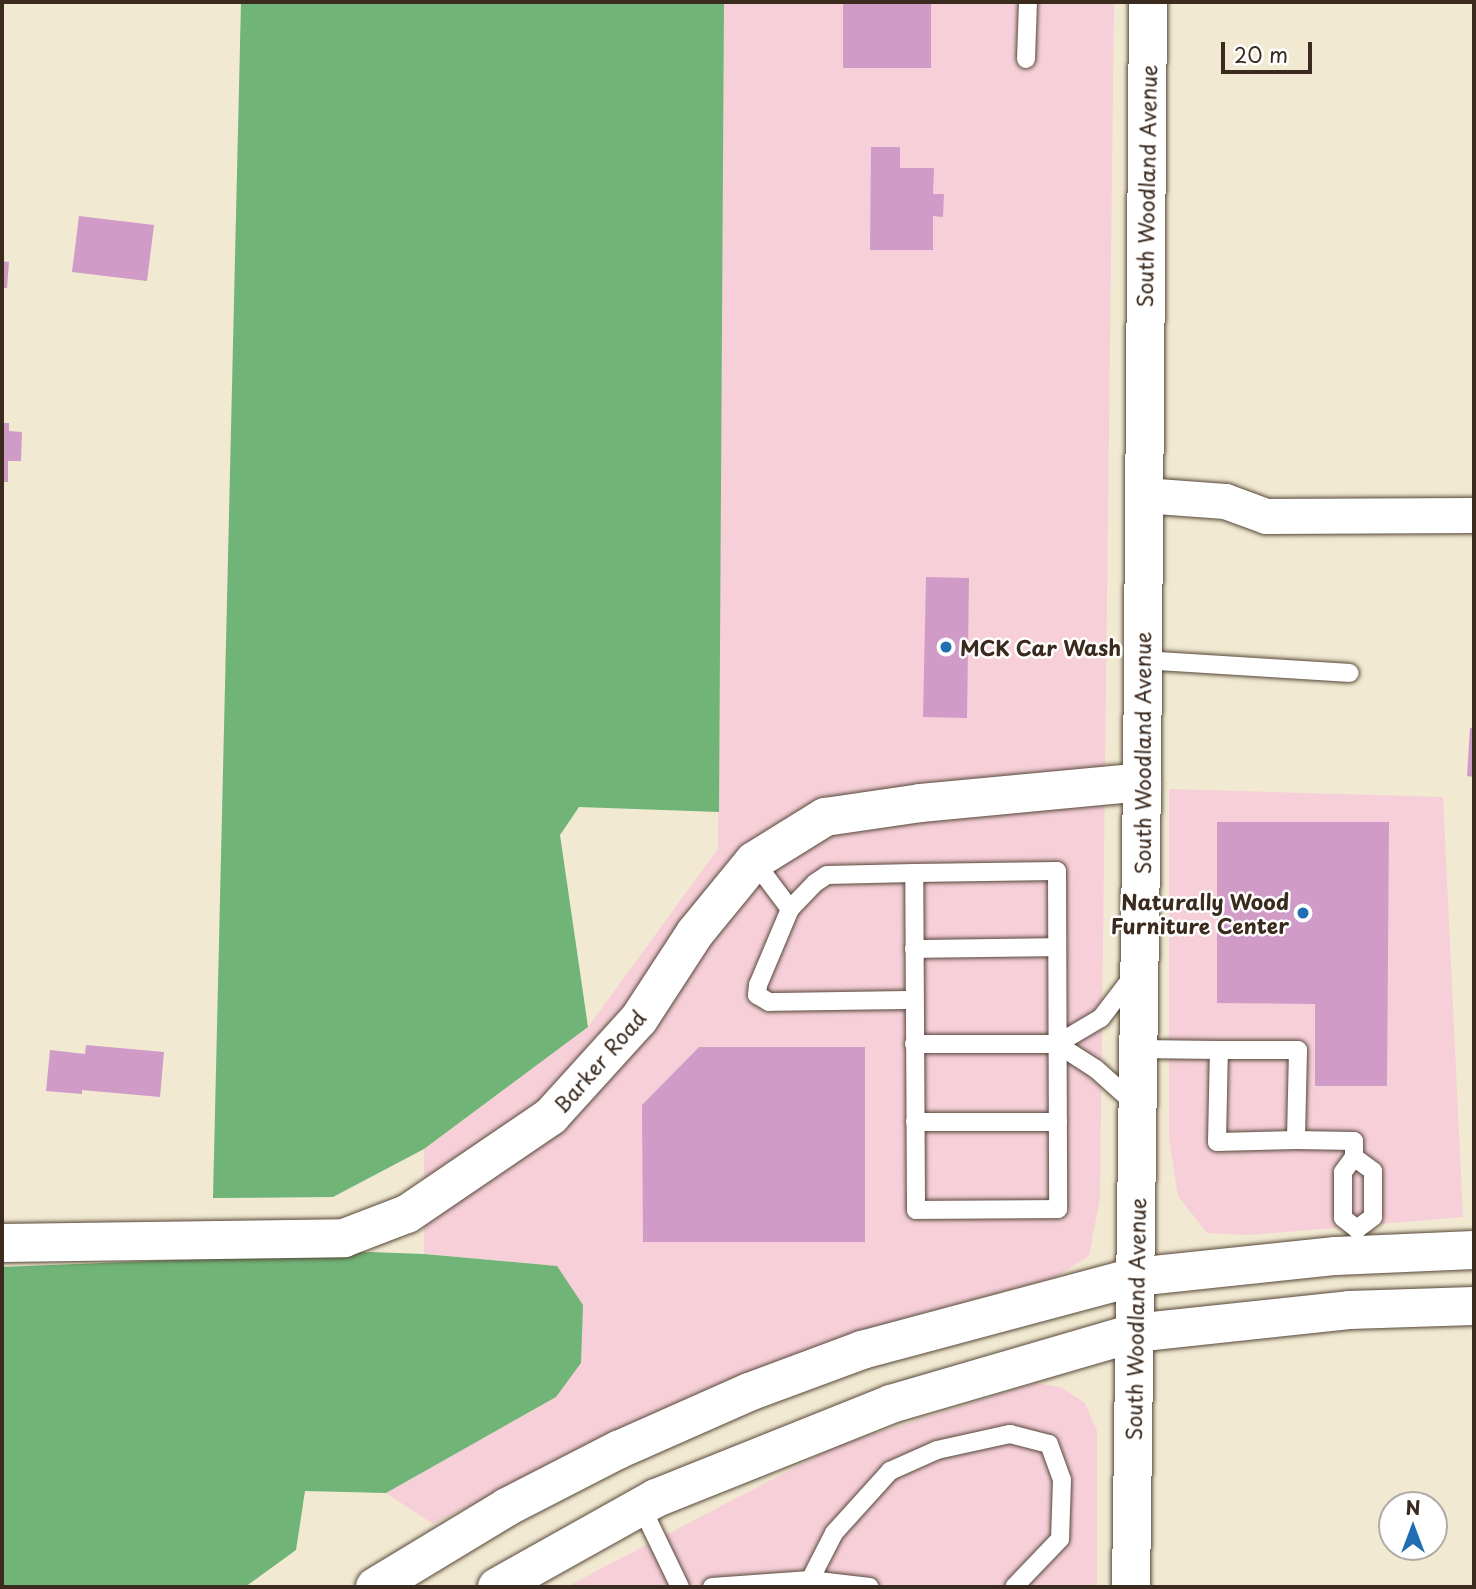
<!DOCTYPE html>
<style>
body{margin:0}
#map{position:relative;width:1476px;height:1589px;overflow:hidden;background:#f1e9d1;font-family:"Playpen Sans",sans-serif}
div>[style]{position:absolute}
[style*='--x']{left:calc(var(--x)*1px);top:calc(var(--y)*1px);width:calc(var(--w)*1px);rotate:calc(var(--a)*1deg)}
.built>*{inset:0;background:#f6cfd8}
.forest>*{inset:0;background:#70b478}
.building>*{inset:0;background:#d19bc7}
.roads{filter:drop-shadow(0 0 2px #564739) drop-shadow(0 0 2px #564739)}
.service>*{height:18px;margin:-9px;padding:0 9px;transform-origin:9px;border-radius:9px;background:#fff}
.minor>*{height:35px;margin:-17.5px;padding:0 17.5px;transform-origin:17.5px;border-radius:17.5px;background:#fff}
.tertiary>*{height:38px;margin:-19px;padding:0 19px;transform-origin:19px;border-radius:19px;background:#fff}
.primary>*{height:38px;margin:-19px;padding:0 19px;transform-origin:19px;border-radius:19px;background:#fff}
.dots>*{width:19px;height:19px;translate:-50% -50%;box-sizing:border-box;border:4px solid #fff;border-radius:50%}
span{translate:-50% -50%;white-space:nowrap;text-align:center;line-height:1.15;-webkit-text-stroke:5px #fff;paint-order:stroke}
.street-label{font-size:21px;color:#3b2a1e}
.poi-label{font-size:21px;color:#3b2a1e;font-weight:700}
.left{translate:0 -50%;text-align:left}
.right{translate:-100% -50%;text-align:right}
.frame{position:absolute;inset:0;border:4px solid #3b2a1e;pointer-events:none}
.north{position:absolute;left:1378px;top:1491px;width:70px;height:70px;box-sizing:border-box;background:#fff;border:2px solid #b1aaa5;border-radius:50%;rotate:0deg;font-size:19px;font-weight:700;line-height:28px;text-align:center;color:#3b2a1e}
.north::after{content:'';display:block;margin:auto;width:24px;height:32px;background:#1f6fb2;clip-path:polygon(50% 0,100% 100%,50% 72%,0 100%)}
.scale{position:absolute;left:1221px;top:42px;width:91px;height:32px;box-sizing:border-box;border:4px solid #3b2a1e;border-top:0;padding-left:9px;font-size:21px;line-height:24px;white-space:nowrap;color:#3b2a1e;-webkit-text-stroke:5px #fff;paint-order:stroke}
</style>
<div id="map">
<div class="built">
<div style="clip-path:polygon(724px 2px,1114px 2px,1100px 1198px,1089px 1256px,1054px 1278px,907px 1317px,733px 1379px,433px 1524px,386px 1493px,556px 1397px,557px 1266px,424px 1254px,424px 1149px,588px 1027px,718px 849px)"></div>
<div style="clip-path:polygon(1169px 789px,1443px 797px,1463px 1217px,1249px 1235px,1207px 1233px,1178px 1196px,1169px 1139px)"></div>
<div style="clip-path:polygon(1035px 1383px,1061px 1387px,1085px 1403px,1097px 1431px,1097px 1587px,566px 1587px,838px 1445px)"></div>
</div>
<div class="forest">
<div style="clip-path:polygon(241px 2px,724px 2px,719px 812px,579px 807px,560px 835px,588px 1027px,424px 1149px,333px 1197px,213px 1198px)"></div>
<div style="clip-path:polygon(370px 1252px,424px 1254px,557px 1266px,583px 1305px,581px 1363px,556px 1397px,386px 1493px,305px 1491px,296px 1550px,245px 1587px,2px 1587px,2px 1267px)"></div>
</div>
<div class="building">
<div style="clip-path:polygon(843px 2px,931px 2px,931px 68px,843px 68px)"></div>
<div style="clip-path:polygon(871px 147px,900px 147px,900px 168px,934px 168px,933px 194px,944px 194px,943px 217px,933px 216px,933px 250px,870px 250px)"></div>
<div style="clip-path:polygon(79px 216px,154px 225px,147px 281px,72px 272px)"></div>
<div style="clip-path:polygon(2px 261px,9px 262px,7px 288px,2px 288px)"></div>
<div style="clip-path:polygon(2px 423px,9px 423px,9px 431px,22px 432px,21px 461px,8px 461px,8px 482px,2px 482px)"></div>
<div style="clip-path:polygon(926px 577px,969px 578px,967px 718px,923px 717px)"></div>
<div style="clip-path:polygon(1470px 728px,1474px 728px,1474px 777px,1467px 776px)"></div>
<div style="clip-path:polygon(1217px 822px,1389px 822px,1387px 1086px,1315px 1086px,1315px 1004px,1217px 1003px)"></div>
<div style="clip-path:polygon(86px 1045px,164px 1052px,160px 1097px,82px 1090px,82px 1094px,46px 1091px,50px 1050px,85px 1054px)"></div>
<div style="clip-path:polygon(699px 1047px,865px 1047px,865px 1242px,643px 1242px,642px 1105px)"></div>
</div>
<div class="roads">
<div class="service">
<div style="--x:1026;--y:59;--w:57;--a:-88"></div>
<div style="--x:1143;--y:660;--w:207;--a:3.6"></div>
<div style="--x:754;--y:861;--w:60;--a:53.1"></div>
<div style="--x:790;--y:909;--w:82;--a:112.8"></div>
<div style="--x:758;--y:985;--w:10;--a:96"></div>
<div style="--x:757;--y:995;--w:14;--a:30"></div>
<div style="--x:769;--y:1002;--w:145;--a:-0.8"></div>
<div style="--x:790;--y:909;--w:36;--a:-46"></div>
<div style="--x:815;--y:883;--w:14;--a:-34"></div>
<div style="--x:827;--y:875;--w:87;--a:-1.3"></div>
<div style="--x:914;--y:873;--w:143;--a:-0.8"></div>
<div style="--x:1057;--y:871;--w:338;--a:89.8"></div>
<div style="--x:1058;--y:1209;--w:142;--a:179.6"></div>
<div style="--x:916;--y:1210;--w:337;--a:-90.3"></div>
<div style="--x:914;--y:949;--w:143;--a:-0.8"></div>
<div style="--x:914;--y:1044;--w:143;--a:0"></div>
<div style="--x:1057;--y:1044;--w:51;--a:-30.6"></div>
<div style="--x:1101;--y:1018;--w:53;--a:-52.7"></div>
<div style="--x:1057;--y:1044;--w:46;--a:32.7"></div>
<div style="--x:1096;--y:1069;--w:51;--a:41.8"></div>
<div style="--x:1138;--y:1049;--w:81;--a:0.7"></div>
<div style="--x:1219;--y:1050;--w:79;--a:0"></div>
<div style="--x:1298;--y:1050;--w:90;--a:91.3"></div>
<div style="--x:1296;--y:1140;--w:79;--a:178.5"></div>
<div style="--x:1217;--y:1142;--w:92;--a:-88.8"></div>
<div style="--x:915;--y:1122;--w:143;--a:0"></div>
<div style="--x:1296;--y:1140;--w:58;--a:1"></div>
<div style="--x:1354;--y:1141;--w:16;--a:90"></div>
<div style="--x:1354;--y:1157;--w:19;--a:126"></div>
<div style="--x:1343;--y:1172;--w:46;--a:90"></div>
<div style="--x:1343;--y:1218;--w:18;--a:38"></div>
<div style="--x:1357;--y:1229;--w:20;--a:-37"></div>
<div style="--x:1373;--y:1217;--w:46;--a:-90"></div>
<div style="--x:1373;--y:1171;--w:24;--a:-144"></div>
<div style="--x:641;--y:1506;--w:90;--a:64.3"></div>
<div style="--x:810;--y:1580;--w:53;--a:-62.9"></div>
<div style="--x:834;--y:1533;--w:84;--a:-47.9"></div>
<div style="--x:890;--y:1471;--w:51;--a:-24.1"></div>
<div style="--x:937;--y:1450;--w:75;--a:-12.4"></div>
<div style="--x:1010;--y:1434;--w:40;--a:14.4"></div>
<div style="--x:1049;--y:1444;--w:38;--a:70"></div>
<div style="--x:1062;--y:1480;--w:59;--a:91.9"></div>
<div style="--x:1060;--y:1539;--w:66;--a:133.8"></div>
<div style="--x:712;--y:1587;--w:98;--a:-4.1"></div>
<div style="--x:810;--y:1580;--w:60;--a:6.7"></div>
</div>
<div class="minor">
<div style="--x:1143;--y:495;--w:82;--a:4.2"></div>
<div style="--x:1225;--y:501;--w:44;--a:20.1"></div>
<div style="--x:1266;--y:516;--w:208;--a:-0.3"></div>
</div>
<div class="tertiary">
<div style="--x:2;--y:1243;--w:342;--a:-0.8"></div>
<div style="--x:344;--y:1238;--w:67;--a:-20.9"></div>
<div style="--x:407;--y:1214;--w:174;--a:-34.2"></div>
<div style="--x:551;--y:1116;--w:131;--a:-47.8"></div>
<div style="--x:639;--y:1019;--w:103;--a:-56.9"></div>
<div style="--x:695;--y:933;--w:93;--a:-50.7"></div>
<div style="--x:754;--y:861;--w:84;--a:-31.8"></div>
<div style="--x:825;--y:817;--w:97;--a:-8.3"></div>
<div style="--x:921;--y:803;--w:222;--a:-5.4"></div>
<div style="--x:1131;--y:1587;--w:805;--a:-89.22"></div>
<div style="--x:1142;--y:782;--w:780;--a:-89.56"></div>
</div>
<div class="primary">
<div style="--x:375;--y:1587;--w:154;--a:-31.2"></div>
<div style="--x:507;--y:1507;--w:125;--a:-27.2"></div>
<div style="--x:618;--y:1450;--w:143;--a:-23.9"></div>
<div style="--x:749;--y:1392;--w:121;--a:-20.4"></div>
<div style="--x:862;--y:1350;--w:283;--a:-15"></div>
<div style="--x:1135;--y:1277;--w:202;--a:-6"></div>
<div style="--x:1336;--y:1256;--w:138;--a:-2.5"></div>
<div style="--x:497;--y:1587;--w:182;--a:-29.2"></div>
<div style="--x:656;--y:1498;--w:253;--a:-21.8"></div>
<div style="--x:891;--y:1404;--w:253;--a:-16.3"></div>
<div style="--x:1134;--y:1333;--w:216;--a:-6.1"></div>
<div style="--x:1349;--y:1310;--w:125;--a:-1.8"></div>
</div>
</div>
<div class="dots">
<div style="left:946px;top:647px;background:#1f6fb2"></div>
<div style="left:1303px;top:913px;background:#1f6fb2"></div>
</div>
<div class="street-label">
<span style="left:1146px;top:186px;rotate:-89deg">South Woodland Avenue</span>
<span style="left:1142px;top:753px;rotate:-90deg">South Woodland Avenue</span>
<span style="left:599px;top:1061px;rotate:-49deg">Barker Road</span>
<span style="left:1135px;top:1319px;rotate:-89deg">South Woodland Avenue</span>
</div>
<div class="poi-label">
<span class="left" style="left:960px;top:647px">MCK Car Wash</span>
<span class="right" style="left:1289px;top:913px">Naturally Wood<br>Furniture Center</span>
</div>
<div class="frame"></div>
<div class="north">N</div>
<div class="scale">20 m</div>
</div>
